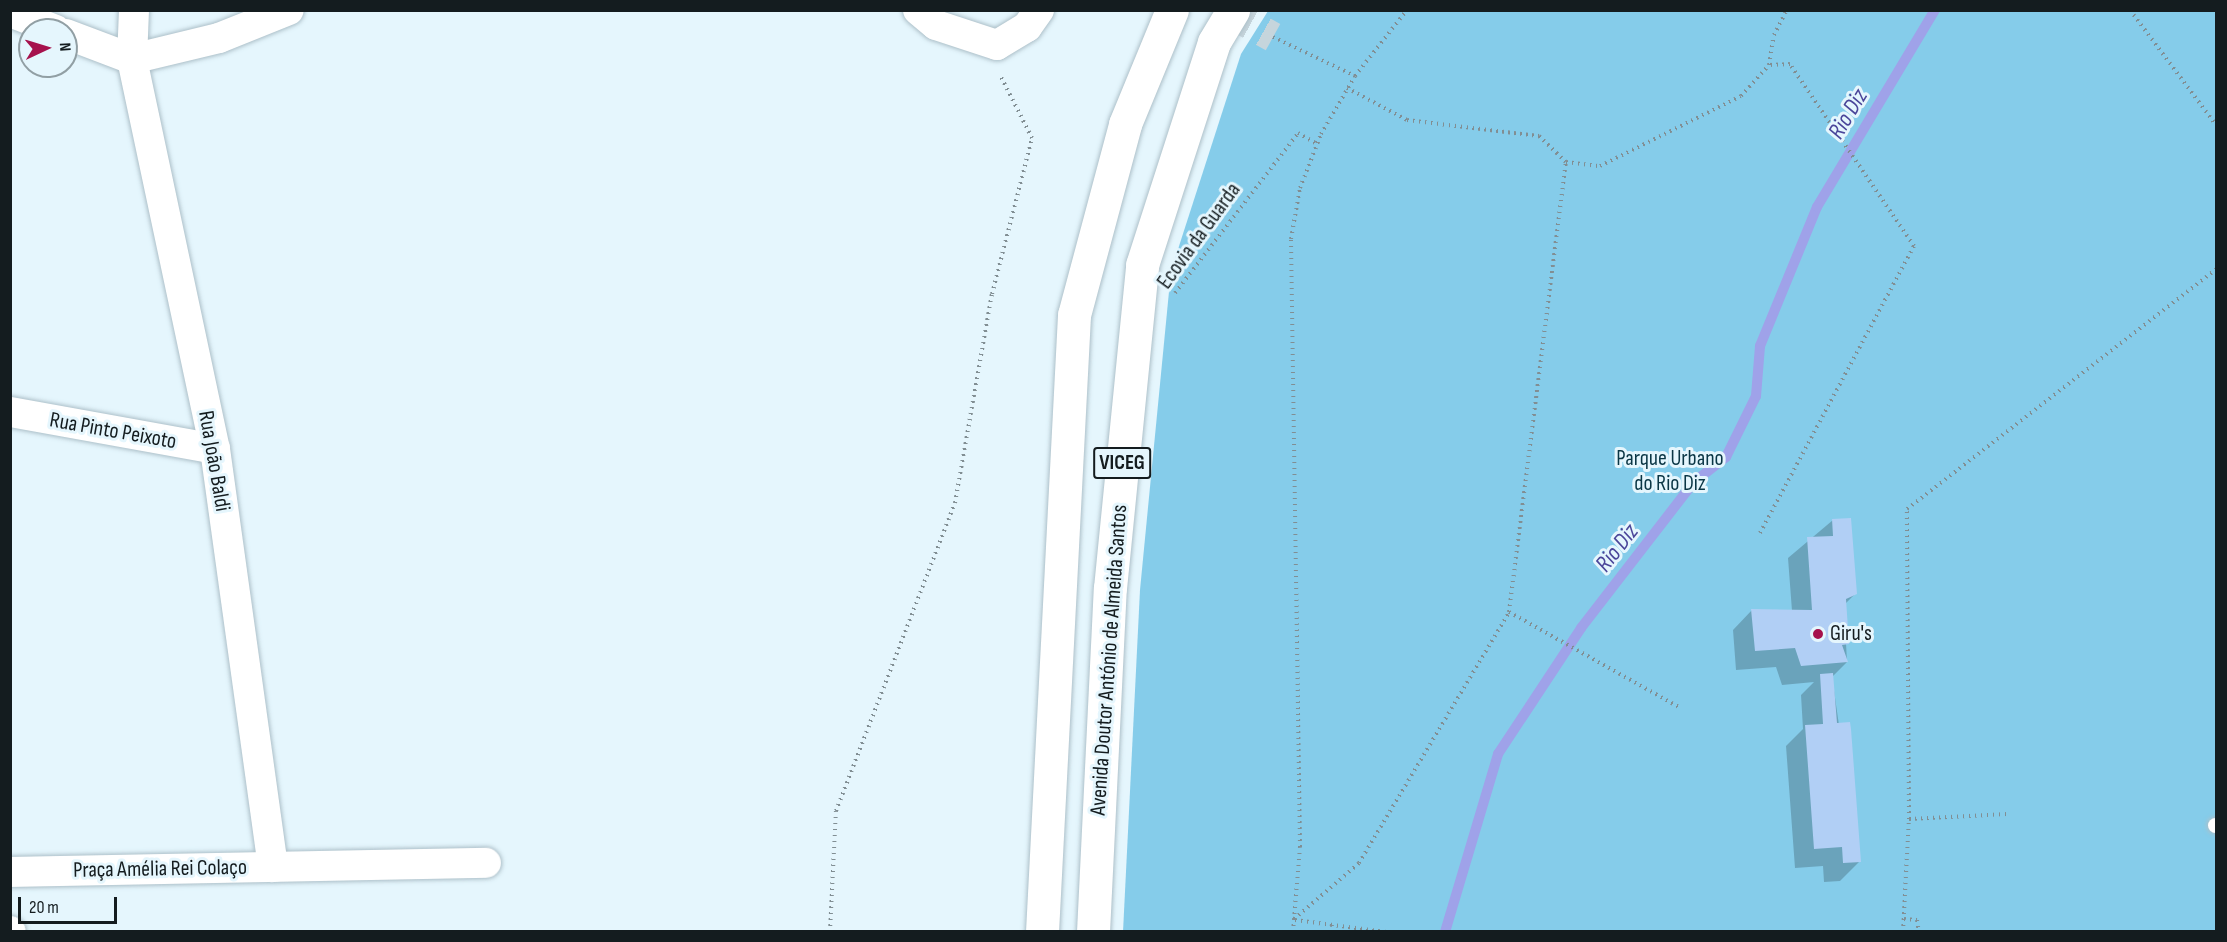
<!DOCTYPE html>
<meta charset="utf-8">
<style>
body{margin:0}
#map{position:relative;width:2227px;height:942px;overflow:hidden;background:#e5f6fd;font-family:"Sofia Sans Condensed",sans-serif}
div>[style]{position:absolute}
[style*='--x']{left:calc(var(--x)*1px);top:calc(var(--y)*1px);width:calc(var(--w)*1px);rotate:calc(var(--a)*1deg)}
.green>*{inset:0;background:#85ccea}
.shadow>*{inset:0;background:#0003}
.stream>*{height:10px;margin:-5px;padding:0 5px;transform-origin:5px;border-radius:5px;background:#9fa2e9}
.building>*{inset:0;background:#b1cff5}
.minor-tunnel>*{height:30px;margin-top:-15px;transform-origin:0;background:repeating-linear-gradient(90deg,#c6d5dc 0 30px,transparent 0 45px)}
.path>*{height:4px;margin-top:-2px;transform-origin:0;background:repeating-linear-gradient(90deg,#818e93 0 1.5px,transparent 0 6px)}
.roads{filter:drop-shadow(0 0 2px #adc0c9) drop-shadow(0 0 2px #adc0c9)}
.service>*{height:15px;margin:-7.5px;padding:0 7.5px;transform-origin:7.5px;border-radius:7.5px;background:#fff}
.minor>*{height:30px;margin:-15px;padding:0 15px;transform-origin:15px;border-radius:15px;background:#fff}
.trunk>*{height:33px;margin:-16.5px;padding:0 16.5px;transform-origin:16.5px;border-radius:16.5px;background:#fff}
.dots>*{width:16px;height:16px;translate:-50% -50%;box-sizing:border-box;border:3px solid #e5f6fd;border-radius:50%}
span{translate:-50% -50%;white-space:nowrap;text-align:center;line-height:1.15;-webkit-text-stroke:6px #e5f6fd;paint-order:stroke}
.shield-label span{padding:2px 4px;background:#e5f6fd;border:2px solid;border-radius:4px;-webkit-text-stroke-width:0}
.shield-label{font-size:21px;color:#141c1f;font-weight:700}
.street-label{font-size:22px;color:#141c1f}
.park-label{font-size:22px;color:#0a3645}
.poi-label{font-size:22px;color:#141c1f}
.left{translate:0 -50%;text-align:left}
.water-label{font-size:24px;color:#4b469a;font-style:italic}
.frame{position:absolute;inset:0;border:12px solid #141c1f;pointer-events:none}
.north{position:absolute;left:18px;top:18px;width:60px;height:60px;box-sizing:border-box;background:#e5f6fd;border:2px solid #919fa4;border-radius:50%;rotate:86deg;font-size:16px;font-weight:700;line-height:24px;text-align:center;color:#141c1f}
.north::after{content:'';display:block;margin:auto;width:21px;height:27px;background:#a6124d;clip-path:polygon(50% 0,100% 100%,50% 72%,0 100%)}
.scale{position:absolute;left:18px;top:897px;width:99px;height:27px;box-sizing:border-box;border:3px solid #141c1f;border-top:0;padding-left:8px;font-size:18px;line-height:21px;white-space:nowrap;color:#141c1f;-webkit-text-stroke:4px #e5f6fd;paint-order:stroke}
</style>
<div id="map">
<div class="green">
<div style="clip-path:polygon(1268px 11px,2216px 11px,2216px 931px,1123px 932px,1140px 590px,1171px 271px,1241px 54px)"></div>
</div>
<div class="shadow">
<div style="clip-path:polygon(1833px 520px,1855px 594px,1844px 605px,1847px 662px,1832px 677px,1859px 862px,1840px 881px,1824px 882px,1823px 866px,1795px 868px,1786px 746px,1803px 729px,1801px 695px,1814px 682px,1782px 685px,1776px 667px,1736px 670px,1733px 630px,1752px 610px,1792px 611px,1788px 558px)"></div>
</div>
<div class="stream">
<div style="--x:1445;--y:932;--w:186;--a:-73.4"></div>
<div style="--x:1498;--y:754;--w:151;--a:-56.6"></div>
<div style="--x:1581;--y:628;--w:185;--a:-52.3"></div>
<div style="--x:1694;--y:482;--w:41;--a:-38"></div>
<div style="--x:1726;--y:457;--w:68;--a:-63.8"></div>
<div style="--x:1756;--y:396;--w:50;--a:-85.4"></div>
<div style="--x:1760;--y:346;--w:150;--a:-67.7"></div>
<div style="--x:1817;--y:207;--w:230;--a:-59.1"></div>
</div>
<div class="building">
<div style="clip-path:polygon(1851px 518px,1857px 594px,1846px 599px,1849px 644px,1842px 645px,1848px 662px,1801px 666px,1795px 648px,1755px 651px,1751px 609px,1812px 610px,1807px 537px,1833px 536px,1832px 519px)"></div>
<div style="clip-path:polygon(1833px 673px,1837px 723px,1850px 722px,1851px 729px,1861px 862px,1843px 863px,1842px 847px,1814px 849px,1805px 725px,1823px 724px,1820px 674px)"></div>
</div>
<div class="minor-tunnel">
<div style="--x:1224;--y:10;--w:56;--a:28.9"></div>
</div>
<div class="path">
<div style="--x:2130;--y:10;--w:144;--a:53.2"></div>
<div style="--x:1273;--y:37;--w:91;--a:25.4"></div>
<div style="--x:1347;--y:88;--w:68;--a:28.1"></div>
<div style="--x:1407;--y:120;--w:133;--a:6.9"></div>
<div style="--x:1539;--y:136;--w:37;--a:44"></div>
<div style="--x:1175;--y:293;--w:202;--a:-52.4"></div>
<div style="--x:1298;--y:133;--w:22;--a:30"></div>
<div style="--x:1760;--y:533;--w:326;--a:-61.8"></div>
<div style="--x:1914;--y:246;--w:220;--a:-124.3"></div>
<div style="--x:1790;--y:64;--w:21;--a:177"></div>
<div style="--x:1769;--y:65;--w:30;--a:-81"></div>
<div style="--x:1774;--y:35;--w:28;--a:-63"></div>
<div style="--x:1509;--y:612;--w:195;--a:29.2"></div>
<div style="--x:1909;--y:819;--w:98;--a:-2.9"></div>
<div style="--x:1294;--y:919;--w:86;--a:-40.7"></div>
<div style="--x:1359;--y:863;--w:292;--a:-59.1"></div>
<div style="--x:1509;--y:612;--w:454;--a:-82.8"></div>
<div style="--x:1566;--y:162;--w:34;--a:7"></div>
<div style="--x:1600;--y:166;--w:157;--a:-26.4"></div>
<div style="--x:1741;--y:96;--w:42;--a:-47.9"></div>
<div style="--x:1904;--y:919;--w:13;--a:4"></div>
<div style="--x:1917;--y:920;--w:12;--a:81"></div>
<div style="--x:1295;--y:920;--w:92;--a:7.5"></div>
<div style="--x:830;--y:932;--w:121;--a:-87.2"></div>
<div style="--x:836;--y:811;--w:330;--a:-68.9"></div>
<div style="--x:955;--y:503;--w:212;--a:-80"></div>
<div style="--x:992;--y:294;--w:161;--a:-75.6"></div>
<div style="--x:1032;--y:138;--w:68;--a:-116.9"></div>
<div style="--x:1293;--y:932;--w:85;--a:-85.3"></div>
<div style="--x:1300;--y:847;--w:608;--a:-90.85"></div>
<div style="--x:1291;--y:239;--w:52;--a:-80"></div>
<div style="--x:1300;--y:188;--w:58;--a:-68.7"></div>
<div style="--x:1321;--y:134;--w:67;--a:-59.6"></div>
<div style="--x:1355;--y:76;--w:84;--a:-51.8"></div>
<div style="--x:1331;--y:932;--w:8;--a:-83"></div>
<div style="--x:1903;--y:932;--w:113;--a:-87"></div>
<div style="--x:1909;--y:819;--w:310;--a:-90.4"></div>
<div style="--x:1907;--y:509;--w:391;--a:-37.8"></div>
</div>
<div class="roads">
<div class="service">
<div style="--x:2215;--y:825;--w:1;--a:0"></div>
</div>
<div class="minor">
<div style="--x:134;--y:10;--w:49;--a:92.3"></div>
<div style="--x:132;--y:59;--w:399;--a:78"></div>
<div style="--x:215;--y:449;--w:422;--a:82.1"></div>
<div style="--x:918;--y:10;--w:23;--a:40"></div>
<div style="--x:936;--y:25;--w:64;--a:18.2"></div>
<div style="--x:997;--y:45;--w:35;--a:-31"></div>
<div style="--x:1027;--y:27;--w:21;--a:-55"></div>
<div style="--x:10;--y:12;--w:49;--a:21.4"></div>
<div style="--x:66;--y:34;--w:71;--a:20.7"></div>
<div style="--x:132;--y:59;--w:89;--a:-13.6"></div>
<div style="--x:219;--y:38;--w:75;--a:-21.8"></div>
<div style="--x:10;--y:412;--w:208;--a:10.2"></div>
<div style="--x:10;--y:872;--w:476;--a:-1.1"></div>
<div style="--x:10;--y:931;--w:1;--a:45"></div>
</div>
<div class="trunk">
<div style="--x:1042;--y:932;--w:618;--a:-87.03"></div>
<div style="--x:1074;--y:315;--w:198;--a:-75"></div>
<div style="--x:1125;--y:124;--w:123;--a:-67.6"></div>
<div style="--x:1093;--y:932;--w:344;--a:-87.2"></div>
<div style="--x:1110;--y:588;--w:325;--a:-84.3"></div>
<div style="--x:1142;--y:265;--w:234;--a:-72.1"></div>
<div style="--x:1214;--y:42;--w:37;--a:-59"></div>
</div>
</div>
<div class="dots">
<div style="left:1818px;top:634px;background:#a6124d"></div>
</div>
<div class="shield-label">
<span style="left:1122px;top:463px">VICEG</span>
</div>
<div class="street-label">
<span style="left:1199px;top:236px;rotate:-54deg">Ecovia da Guarda</span>
<span style="left:113px;top:431px;rotate:10deg">Rua Pinto Peixoto</span>
<span style="left:214px;top:461px;rotate:80deg">Rua João Baldi</span>
<span style="left:1109px;top:660px;rotate:-86deg">Avenida Doutor António de Almeida Santos</span>
<span style="left:160px;top:869px;rotate:-1deg">Praça Amélia Rei Colaço</span>
</div>
<div class="park-label">
<span style="left:1670px;top:471px">Parque Urbano<br>do Rio Diz</span>
</div>
<div class="poi-label">
<span class="left" style="left:1830px;top:634px">Giru's</span>
</div>
<div class="water-label">
<span style="left:1848px;top:114px;rotate:-59deg">Rio Diz</span>
<span style="left:1617px;top:548px;rotate:-52deg">Rio Diz</span>
</div>
<div class="frame"></div>
<div class="north">N</div>
<div class="scale">20 m</div>
</div>
